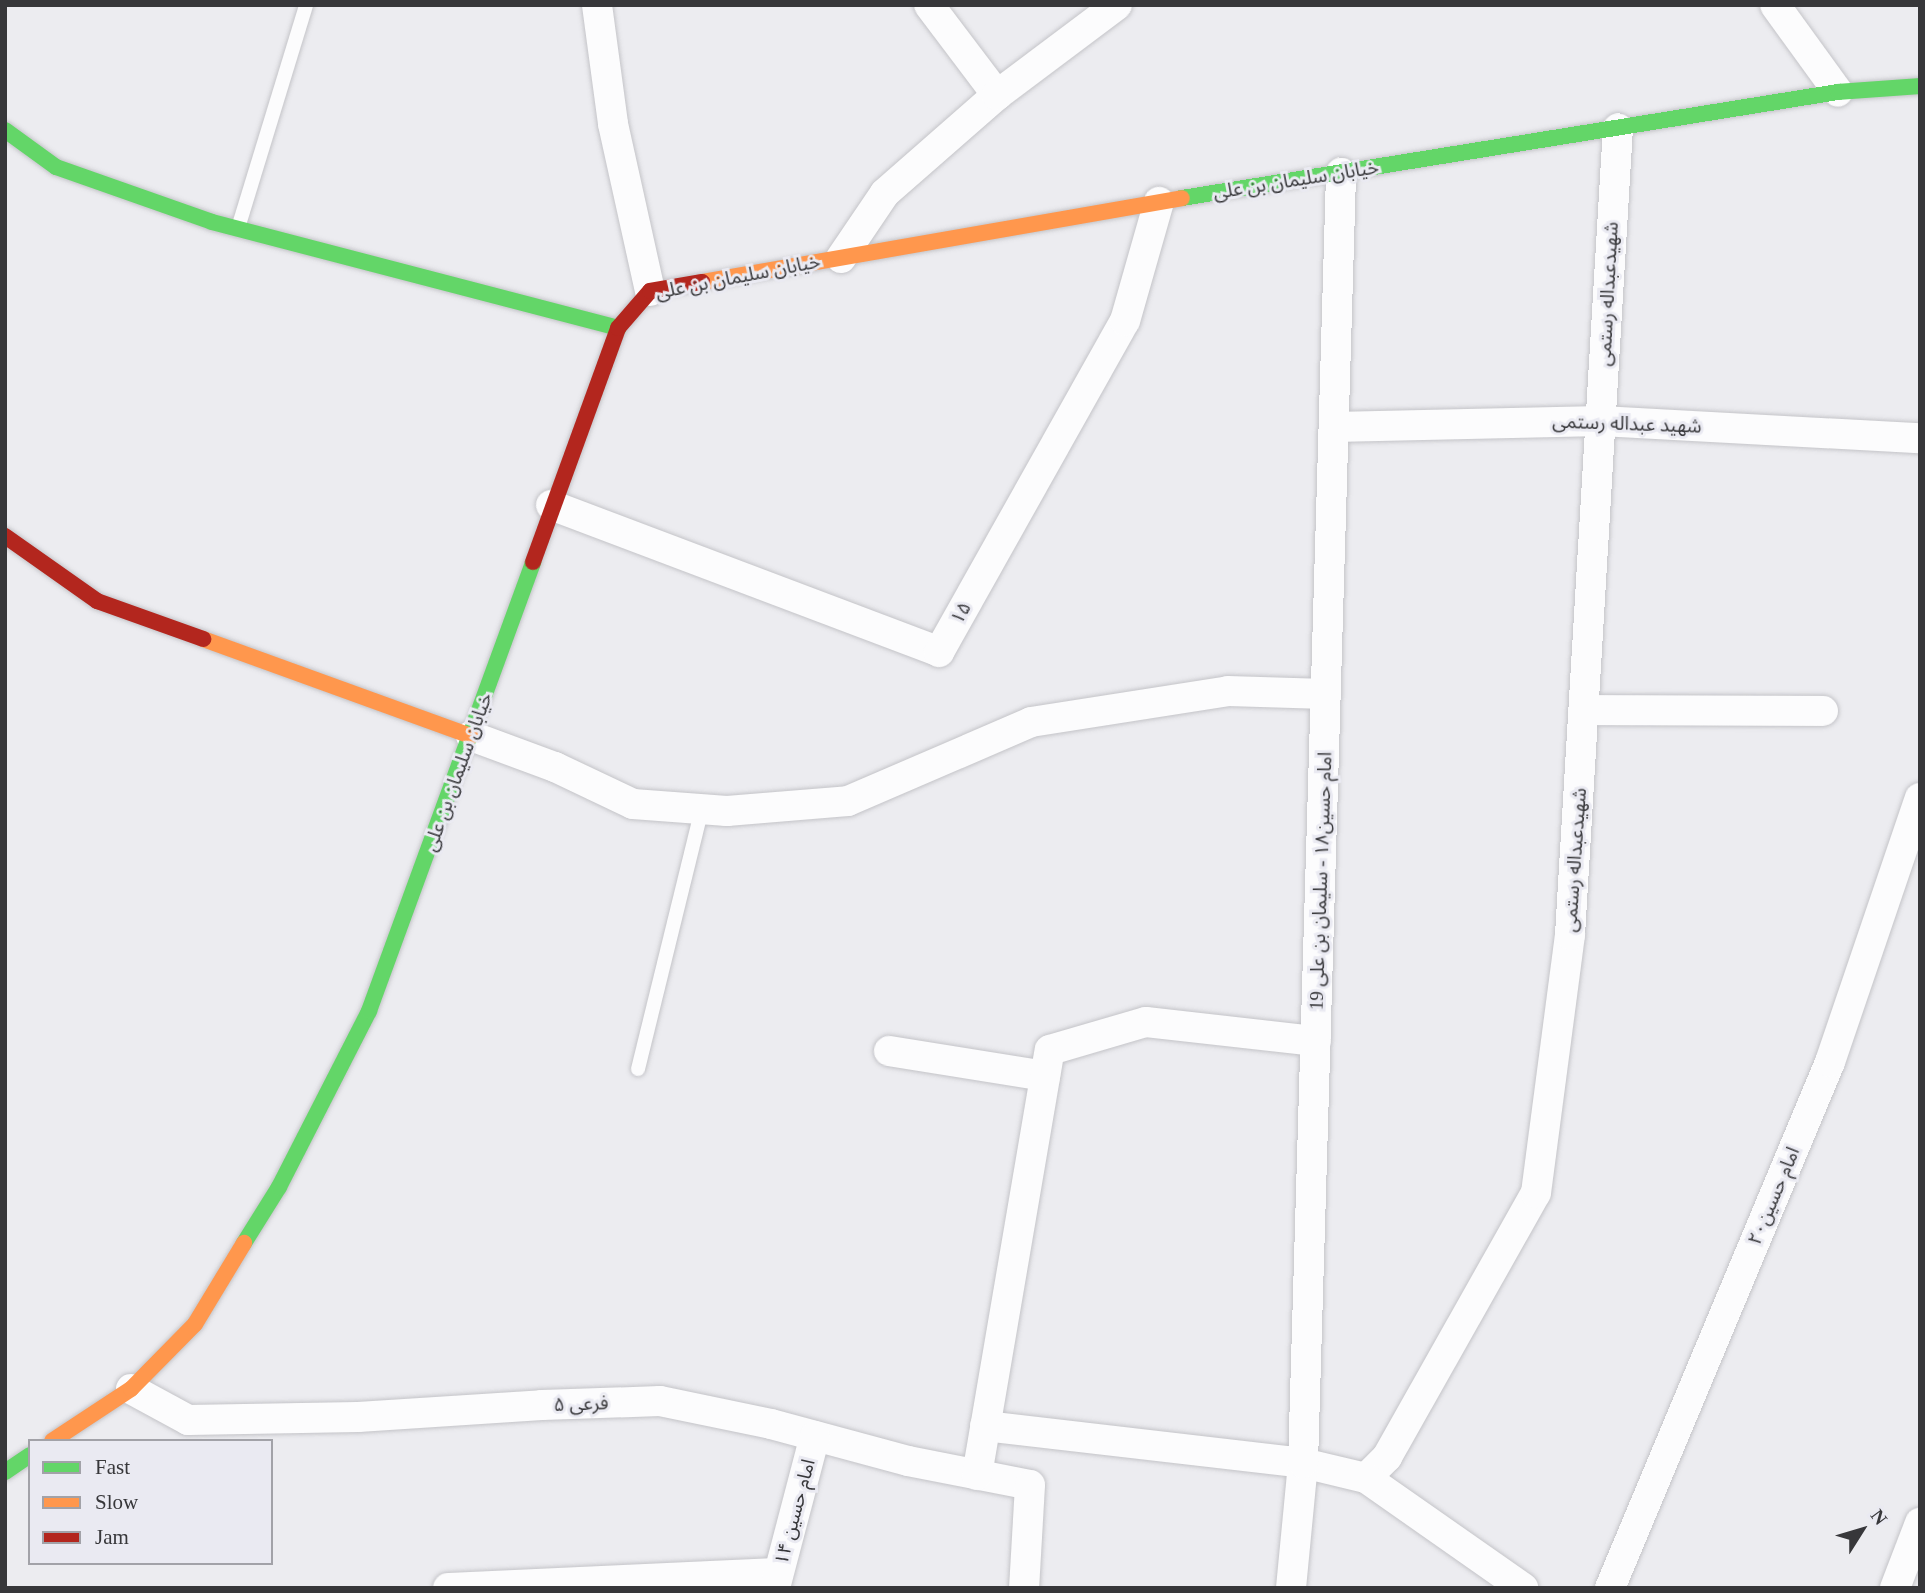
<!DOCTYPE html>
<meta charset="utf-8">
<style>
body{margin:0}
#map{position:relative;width:1925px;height:1593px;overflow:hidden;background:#ececf0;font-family:"Times New Roman","Noto Sans Arabic",serif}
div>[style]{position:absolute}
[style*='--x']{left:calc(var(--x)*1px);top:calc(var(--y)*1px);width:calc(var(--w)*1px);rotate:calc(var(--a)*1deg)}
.roads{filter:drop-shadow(0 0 2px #c4c4c8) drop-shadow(0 0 2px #c4c4c8)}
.lane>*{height:14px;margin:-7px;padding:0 7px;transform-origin:7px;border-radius:7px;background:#fcfcfd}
.street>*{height:30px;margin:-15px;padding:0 15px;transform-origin:15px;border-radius:15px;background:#fcfcfd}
.fast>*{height:16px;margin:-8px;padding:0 8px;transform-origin:8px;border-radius:8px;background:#63d668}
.slow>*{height:16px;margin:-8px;padding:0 8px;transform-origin:8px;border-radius:8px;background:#ff974d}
.jam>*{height:16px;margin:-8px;padding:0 8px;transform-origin:8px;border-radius:8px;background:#b3261e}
span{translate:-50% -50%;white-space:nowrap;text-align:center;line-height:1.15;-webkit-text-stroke:6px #eaeaf2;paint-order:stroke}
.street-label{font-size:19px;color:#37373a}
.frame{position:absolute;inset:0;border:7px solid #37373a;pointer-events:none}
.legend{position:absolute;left:28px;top:1439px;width:245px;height:126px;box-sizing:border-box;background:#eaeaf2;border:2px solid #a2a2a8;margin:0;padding:9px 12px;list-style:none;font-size:21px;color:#37373a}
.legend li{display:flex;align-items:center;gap:14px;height:35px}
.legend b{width:35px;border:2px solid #a2a2a8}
.north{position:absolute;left:1827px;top:1495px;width:70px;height:70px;-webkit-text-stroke:5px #eaeaf2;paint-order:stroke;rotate:53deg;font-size:19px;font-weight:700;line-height:28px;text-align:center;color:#37373a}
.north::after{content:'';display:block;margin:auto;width:24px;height:32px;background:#37373a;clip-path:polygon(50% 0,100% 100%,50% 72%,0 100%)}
</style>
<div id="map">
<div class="roads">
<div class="lane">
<div style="--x:238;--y:228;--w:233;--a:-73"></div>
<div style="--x:638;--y:1069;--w:268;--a:-76.2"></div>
</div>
<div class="street">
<div style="--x:597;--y:5;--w:120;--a:82.3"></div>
<div style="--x:613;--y:124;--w:171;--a:77.5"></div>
<div style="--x:929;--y:5;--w:113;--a:52.9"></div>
<div style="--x:1775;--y:5;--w:107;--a:54.1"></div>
<div style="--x:841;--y:258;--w:78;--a:-55.9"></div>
<div style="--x:885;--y:193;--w:149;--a:-41.2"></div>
<div style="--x:997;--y:95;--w:150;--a:-36.9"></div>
<div style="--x:1334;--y:427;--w:267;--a:-1.3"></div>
<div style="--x:1601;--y:421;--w:319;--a:3.1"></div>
<div style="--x:551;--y:505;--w:415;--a:20.7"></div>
<div style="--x:939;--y:652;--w:380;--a:-60.7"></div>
<div style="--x:1125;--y:321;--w:124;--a:-74.1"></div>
<div style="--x:1584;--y:710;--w:239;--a:0.2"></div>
<div style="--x:471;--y:736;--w:90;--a:20.3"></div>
<div style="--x:555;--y:767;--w:86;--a:25.4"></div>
<div style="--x:633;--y:804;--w:94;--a:4.3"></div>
<div style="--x:727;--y:811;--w:121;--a:-4.7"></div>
<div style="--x:848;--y:801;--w:199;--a:-23.3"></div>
<div style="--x:1031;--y:722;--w:199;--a:-8.9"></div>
<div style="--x:1228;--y:691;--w:98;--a:1.8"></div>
<div style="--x:889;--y:1051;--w:158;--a:9.1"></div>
<div style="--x:131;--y:1389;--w:65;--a:28.5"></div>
<div style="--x:188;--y:1420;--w:170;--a:-1"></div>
<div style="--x:358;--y:1417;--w:184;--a:-3.7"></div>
<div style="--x:542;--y:1405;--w:118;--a:-1.9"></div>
<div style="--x:660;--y:1401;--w:113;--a:11.7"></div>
<div style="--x:771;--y:1424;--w:142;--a:15.1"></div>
<div style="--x:908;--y:1461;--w:124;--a:11.1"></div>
<div style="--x:1030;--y:1485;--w:103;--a:93.3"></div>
<div style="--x:985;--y:1426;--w:320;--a:6.6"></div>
<div style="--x:1303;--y:1463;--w:65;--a:13.4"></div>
<div style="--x:1366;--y:1478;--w:30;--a:-45"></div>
<div style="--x:1387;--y:1457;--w:303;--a:-60.6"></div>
<div style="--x:1536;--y:1193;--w:260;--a:-82.5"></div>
<div style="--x:1570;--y:935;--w:808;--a:-86.6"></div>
<div style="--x:977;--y:1475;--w:431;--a:-80.3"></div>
<div style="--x:1050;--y:1050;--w:100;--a:-16.3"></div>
<div style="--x:1146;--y:1022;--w:171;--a:6.4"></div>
<div style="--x:1366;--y:1478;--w:192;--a:35"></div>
<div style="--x:448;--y:1588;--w:330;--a:-2.6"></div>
<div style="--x:775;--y:1588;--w:157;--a:-75.3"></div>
<div style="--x:1291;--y:1588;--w:126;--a:-84.5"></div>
<div style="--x:1303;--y:1463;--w:1291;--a:-88.31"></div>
<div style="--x:1610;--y:1588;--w:570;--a:-67.3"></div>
<div style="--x:1830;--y:1062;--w:279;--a:-71.2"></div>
<div style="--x:1895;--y:1588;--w:70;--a:-69"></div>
</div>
<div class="fast">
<div style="--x:5;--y:130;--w:63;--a:36"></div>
<div style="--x:56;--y:167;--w:165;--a:19.4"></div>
<div style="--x:212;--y:222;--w:420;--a:14.6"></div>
<div style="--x:1182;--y:198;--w:665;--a:-9.18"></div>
<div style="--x:1838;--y:92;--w:82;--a:-4.2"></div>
<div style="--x:244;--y:1243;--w:66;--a:-58"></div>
<div style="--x:279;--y:1187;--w:198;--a:-62.9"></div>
<div style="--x:369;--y:1011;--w:478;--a:-69.9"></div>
<div style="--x:5;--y:1472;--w:30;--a:-34"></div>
</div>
<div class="slow">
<div style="--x:702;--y:282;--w:487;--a:-9.9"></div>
<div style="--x:203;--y:639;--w:285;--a:19.9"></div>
<div style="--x:52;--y:1441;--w:95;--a:-33.4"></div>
<div style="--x:131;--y:1389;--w:91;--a:-45.4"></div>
<div style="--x:195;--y:1324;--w:95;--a:-58.8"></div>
</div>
<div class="jam">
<div style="--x:5;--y:536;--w:113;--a:35.2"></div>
<div style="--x:97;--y:601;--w:113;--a:19.7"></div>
<div style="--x:533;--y:562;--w:249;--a:-70"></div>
<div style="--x:618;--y:328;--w:49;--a:-49.1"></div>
<div style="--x:650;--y:291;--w:53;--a:-9.8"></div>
</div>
</div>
<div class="street-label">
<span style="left:1296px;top:180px;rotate:-9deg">خیابان سلیمان بن علی</span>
<span style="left:738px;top:277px;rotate:-11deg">خیابان سلیمان بن علی</span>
<span style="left:1608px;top:294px;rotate:-87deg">شهیدعبداله رستمی</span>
<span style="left:1627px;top:424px;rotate:2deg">شهید عبداله رستمی</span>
<span style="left:961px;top:613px;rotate:-61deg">۱۵</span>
<span style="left:458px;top:772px;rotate:-70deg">خیابان سلیمان بن علی</span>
<span style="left:1575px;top:860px;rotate:-86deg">شهیدعبداله رستمی</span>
<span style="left:1321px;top:881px;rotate:-88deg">امام حسین۱۸ - سلیمان بن علی 19</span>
<span style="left:1774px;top:1196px;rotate:-67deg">امام حسین۲۰</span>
<span style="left:581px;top:1404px;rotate:-2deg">فرعی ۵</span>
<span style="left:795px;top:1512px;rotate:-75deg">امام حسین ۱۴</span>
</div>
<div class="frame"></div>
<ul class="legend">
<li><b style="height:9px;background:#63d668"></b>Fast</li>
<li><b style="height:9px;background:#ff974d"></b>Slow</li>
<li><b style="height:9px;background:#b3261e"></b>Jam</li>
</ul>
<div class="north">N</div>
</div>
